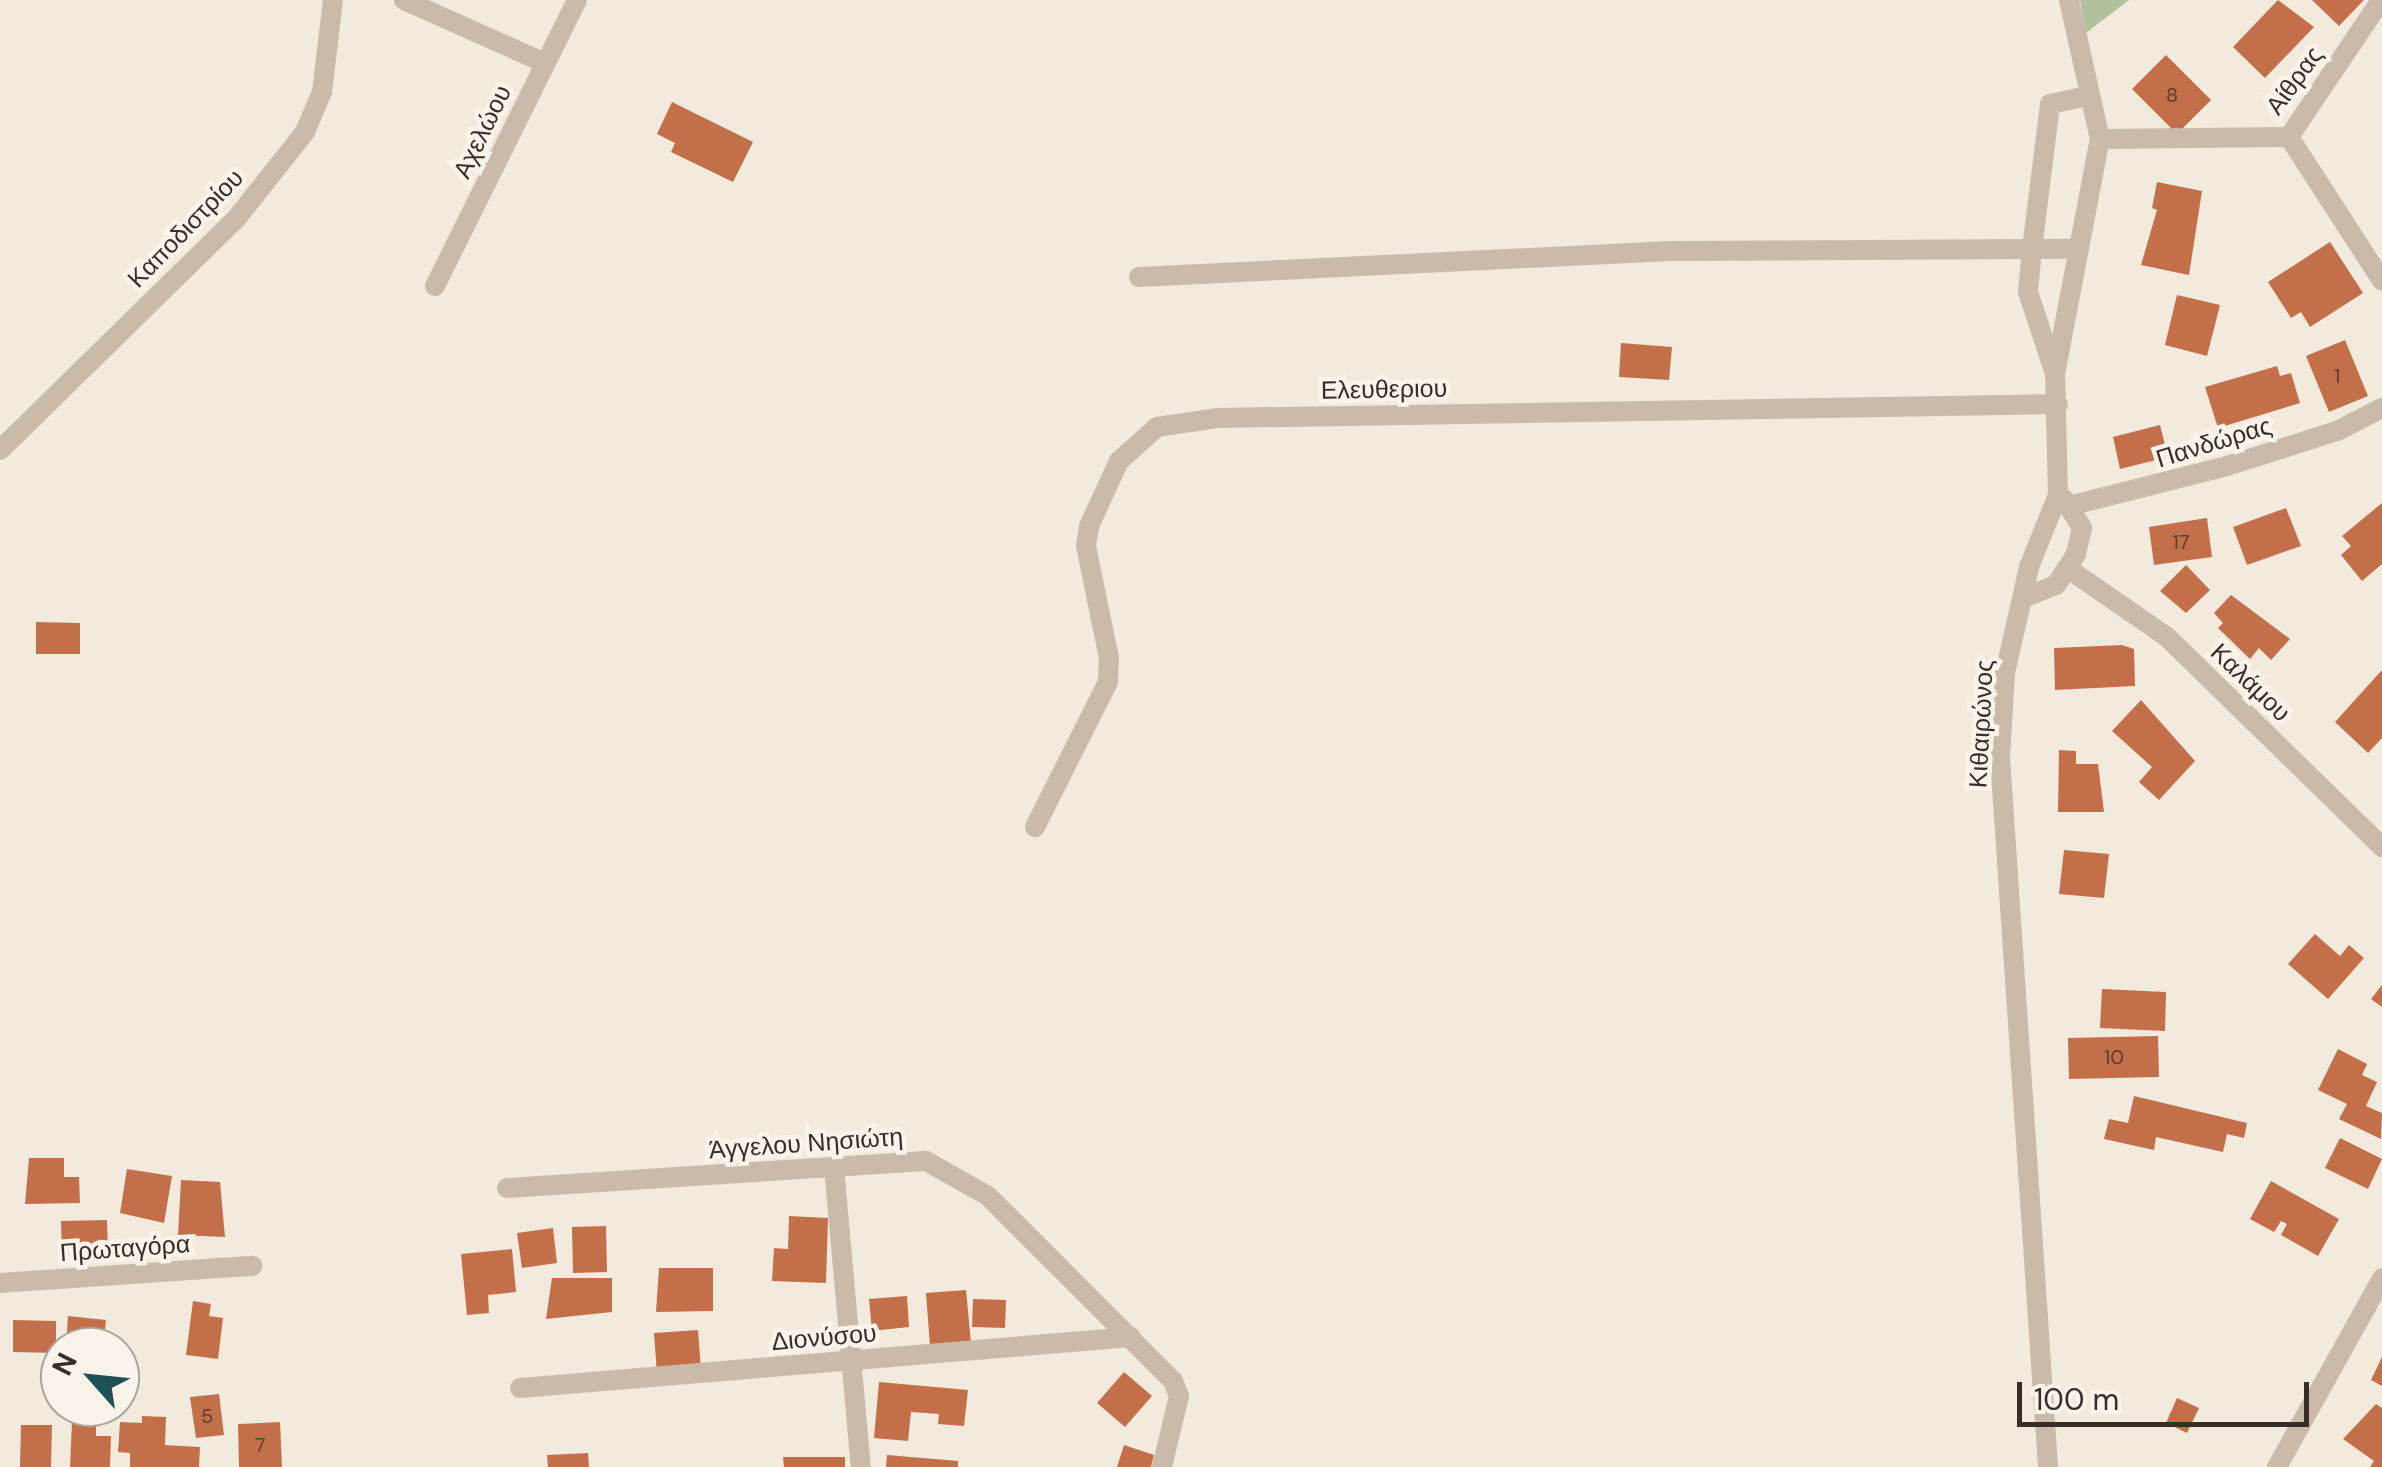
<!DOCTYPE html>
<meta charset="utf-8">
<style>
body{margin:0}
#map{position:relative;width:2382px;height:1467px;overflow:hidden;background:#f2eadd;font-family:"DM Sans",sans-serif}
div>[style]{position:absolute}
[style*='--x']{left:calc(var(--x)*1px);top:calc(var(--y)*1px);width:calc(var(--w)*1px);rotate:calc(var(--a)*1deg)}
.green>*{inset:0;background:#b2c19d}
.building>*{inset:0;background:#c3704a}
.minor>*{height:20px;margin:-10px;padding:0 10px;transform-origin:10px;border-radius:10px;background:#cabaa9}
span{translate:-50% -50%;white-space:nowrap;text-align:center;line-height:1.15;-webkit-text-stroke:9px #f9f3e9;paint-order:stroke}
.number-label{font-size:20px;color:#5a3e31}
.number-label span{-webkit-text-stroke-width:0}
.street-label{font-size:25px;color:#372e29}
.north{position:absolute;left:40px;top:1327px;width:100px;height:100px;box-sizing:border-box;background:#f9f3e9;border:2px solid #aba49c;border-radius:50%;rotate:297deg;font-size:28px;font-weight:700;line-height:40px;text-align:center;color:#372e29}
.north::after{content:'';display:block;margin:auto;width:35px;height:45px;background:#1f5058;clip-path:polygon(50% 0,100% 100%,50% 72%,0 100%)}
.scale{position:absolute;left:2017px;top:1382px;width:292px;height:45px;box-sizing:border-box;border:5px solid #372e29;border-top:0;padding-left:12px;font-size:30px;line-height:35px;white-space:nowrap;color:#372e29;-webkit-text-stroke:8px #f9f3e9;paint-order:stroke}
</style>
<div id="map">
<div class="green">
<div style="clip-path:polygon(2080px 0,2129px 0,2086px 33px)"></div>
</div>
<div class="building">
<div style="clip-path:polygon(2278px 0,2314px 27px,2265px 78px,2233px 47px)"></div>
<div style="clip-path:polygon(2312px 0,2364px 0,2339px 26px)"></div>
<div style="clip-path:polygon(2166px 55px,2211px 100px,2177px 134px,2132px 89px)"></div>
<div style="clip-path:polygon(672px 102px,753px 142px,733px 182px,671px 152px,675px 143px,657px 134px)"></div>
<div style="clip-path:polygon(2157px 182px,2202px 191px,2189px 275px,2141px 265px,2157px 210px,2152px 208px)"></div>
<div style="clip-path:polygon(2330px 242px,2363px 293px,2310px 327px,2301px 312px,2291px 318px,2268px 282px)"></div>
<div style="clip-path:polygon(2177px 295px,2220px 305px,2207px 356px,2165px 345px)"></div>
<div style="clip-path:polygon(2345px 340px,2368px 396px,2329px 412px,2306px 356px)"></div>
<div style="clip-path:polygon(1621px 343px,1672px 347px,1669px 380px,1619px 377px)"></div>
<div style="clip-path:polygon(2277px 366px,2280px 376px,2291px 373px,2300px 403px,2218px 428px,2205px 387px)"></div>
<div style="clip-path:polygon(2160px 425px,2168px 457px,2120px 469px,2113px 437px)"></div>
<div style="clip-path:polygon(2382px 503px,2382px 564px,2362px 581px,2341px 555px,2351px 546px,2342px 536px)"></div>
<div style="clip-path:polygon(2286px 508px,2301px 546px,2247px 565px,2233px 527px)"></div>
<div style="clip-path:polygon(2207px 518px,2212px 557px,2154px 565px,2149px 527px)"></div>
<div style="clip-path:polygon(2186px 565px,2210px 590px,2186px 613px,2160px 591px)"></div>
<div style="clip-path:polygon(2231px 595px,2290px 639px,2271px 660px,2259px 648px,2250px 659px,2218px 628px,2223px 623px,2214px 613px)"></div>
<div style="clip-path:polygon(36px 622px,80px 623px,80px 654px,36px 654px)"></div>
<div style="clip-path:polygon(2122px 645px,2134px 649px,2135px 686px,2055px 690px,2054px 648px)"></div>
<div style="clip-path:polygon(2382px 670px,2382px 738px,2368px 753px,2335px 722px)"></div>
<div style="clip-path:polygon(2141px 700px,2195px 761px,2159px 800px,2139px 782px,2152px 767px,2112px 731px)"></div>
<div style="clip-path:polygon(2059px 750px,2076px 751px,2076px 764px,2098px 764px,2104px 812px,2058px 812px)"></div>
<div style="clip-path:polygon(2064px 850px,2109px 854px,2104px 898px,2059px 894px)"></div>
<div style="clip-path:polygon(2315px 934px,2340px 956px,2349px 945px,2364px 958px,2328px 999px,2288px 964px)"></div>
<div style="clip-path:polygon(2382px 985px,2382px 1007px,2371px 999px)"></div>
<div style="clip-path:polygon(2102px 989px,2166px 992px,2165px 1031px,2100px 1028px)"></div>
<div style="clip-path:polygon(2158px 1036px,2159px 1077px,2069px 1079px,2068px 1038px)"></div>
<div style="clip-path:polygon(2338px 1049px,2367px 1064px,2362px 1075px,2377px 1082px,2366px 1106px,2382px 1113px,2381px 1139px,2339px 1119px,2347px 1104px,2318px 1090px)"></div>
<div style="clip-path:polygon(2134px 1096px,2247px 1123px,2244px 1138px,2227px 1134px,2223px 1152px,2156px 1137px,2154px 1150px,2104px 1139px,2109px 1119px,2128px 1123px)"></div>
<div style="clip-path:polygon(2340px 1138px,2382px 1159px,2368px 1189px,2325px 1168px)"></div>
<div style="clip-path:polygon(29px 1158px,64px 1158px,64px 1177px,79px 1177px,80px 1203px,25px 1204px)"></div>
<div style="clip-path:polygon(127px 1169px,172px 1176px,164px 1223px,120px 1213px)"></div>
<div style="clip-path:polygon(181px 1180px,220px 1182px,225px 1237px,178px 1235px)"></div>
<div style="clip-path:polygon(2271px 1181px,2339px 1219px,2318px 1256px,2281px 1235px,2287px 1224px,2281px 1221px,2274px 1232px,2250px 1219px)"></div>
<div style="clip-path:polygon(789px 1216px,828px 1218px,826px 1283px,772px 1281px,774px 1248px,788px 1249px)"></div>
<div style="clip-path:polygon(107px 1220px,108px 1254px,62px 1255px,61px 1221px)"></div>
<div style="clip-path:polygon(606px 1226px,607px 1272px,573px 1273px,572px 1227px)"></div>
<div style="clip-path:polygon(553px 1228px,557px 1263px,522px 1268px,517px 1233px)"></div>
<div style="clip-path:polygon(512px 1249px,516px 1292px,488px 1295px,489px 1313px,467px 1315px,461px 1254px)"></div>
<div style="clip-path:polygon(659px 1268px,713px 1268px,713px 1311px,656px 1312px)"></div>
<div style="clip-path:polygon(552px 1278px,612px 1278px,612px 1312px,546px 1319px)"></div>
<div style="clip-path:polygon(966px 1290px,971px 1343px,930px 1346px,926px 1293px)"></div>
<div style="clip-path:polygon(907px 1296px,909px 1327px,872px 1331px,869px 1299px)"></div>
<div style="clip-path:polygon(973px 1299px,1006px 1300px,1005px 1328px,972px 1327px)"></div>
<div style="clip-path:polygon(193px 1301px,211px 1304px,209px 1316px,223px 1318px,218px 1359px,186px 1355px)"></div>
<div style="clip-path:polygon(68px 1316px,106px 1320px,103px 1347px,66px 1347px)"></div>
<div style="clip-path:polygon(13px 1320px,56px 1321px,56px 1353px,13px 1352px)"></div>
<div style="clip-path:polygon(698px 1330px,701px 1370px,657px 1374px,654px 1333px)"></div>
<div style="clip-path:polygon(2382px 1357px,2382px 1386px,2371px 1380px)"></div>
<div style="clip-path:polygon(1124px 1372px,1152px 1396px,1125px 1427px,1097px 1403px)"></div>
<div style="clip-path:polygon(879px 1382px,968px 1390px,964px 1426px,938px 1424px,939px 1414px,911px 1412px,908px 1441px,874px 1438px)"></div>
<div style="clip-path:polygon(219px 1394px,224px 1435px,196px 1438px,190px 1397px)"></div>
<div style="clip-path:polygon(2177px 1398px,2199px 1408px,2187px 1433px,2166px 1423px)"></div>
<div style="clip-path:polygon(2376px 1404px,2382px 1408px,2382px 1467px,2370px 1467px,2374px 1461px,2343px 1439px)"></div>
<div style="clip-path:polygon(142px 1416px,166px 1417px,165px 1445px,200px 1447px,199px 1467px,130px 1467px,130px 1453px,118px 1452px,120px 1422px,142px 1423px)"></div>
<div style="clip-path:polygon(72px 1422px,96px 1423px,96px 1436px,111px 1436px,110px 1467px,70px 1467px)"></div>
<div style="clip-path:polygon(280px 1422px,282px 1467px,239px 1467px,238px 1424px)"></div>
<div style="clip-path:polygon(21px 1425px,52px 1425px,51px 1467px,20px 1467px)"></div>
<div style="clip-path:polygon(1124px 1445px,1154px 1455px,1151px 1467px,1117px 1467px)"></div>
<div style="clip-path:polygon(588px 1453px,589px 1467px,548px 1467px,547px 1455px)"></div>
<div style="clip-path:polygon(887px 1455px,958px 1461px,958px 1467px,886px 1467px)"></div>
<div style="clip-path:polygon(783px 1457px,845px 1457px,845px 1467px,784px 1467px)"></div>
</div>
<div class="minor">
<div style="--x:404;--y:0;--w:154;--a:24.1"></div>
<div style="--x:2289;--y:137;--w:171;--a:57.1"></div>
<div style="--x:2100;--y:139;--w:189;--a:-0.6"></div>
<div style="--x:2289;--y:137;--w:165;--a:-56.1"></div>
<div style="--x:1139;--y:277;--w:532;--a:-2.8"></div>
<div style="--x:1670;--y:251;--w:409;--a:-0.3"></div>
<div style="--x:435;--y:286;--w:319;--a:-63.6"></div>
<div style="--x:2055;--y:374;--w:86;--a:-108.2"></div>
<div style="--x:2028;--y:292;--w:43;--a:-84.7"></div>
<div style="--x:2032;--y:249;--w:146;--a:-82.9"></div>
<div style="--x:2050;--y:104;--w:38;--a:-12"></div>
<div style="--x:0;--y:450;--w:330;--a:-44.4"></div>
<div style="--x:236;--y:219;--w:111;--a:-51.6"></div>
<div style="--x:305;--y:132;--w:43;--a:-67"></div>
<div style="--x:322;--y:92;--w:93;--a:-83.2"></div>
<div style="--x:2073;--y:505;--w:159;--a:-14.2"></div>
<div style="--x:2227;--y:466;--w:115;--a:-17.7"></div>
<div style="--x:2337;--y:431;--w:51;--a:-27.1"></div>
<div style="--x:2070;--y:570;--w:118;--a:34.6"></div>
<div style="--x:2167;--y:637;--w:301;--a:44.3"></div>
<div style="--x:2026;--y:597;--w:32;--a:-22"></div>
<div style="--x:2056;--y:585;--w:37;--a:-57"></div>
<div style="--x:2076;--y:554;--w:27;--a:-77"></div>
<div style="--x:2082;--y:528;--w:34;--a:-122"></div>
<div style="--x:1035;--y:827;--w:162;--a:-63.3"></div>
<div style="--x:1108;--y:682;--w:24;--a:-88"></div>
<div style="--x:1109;--y:658;--w:114;--a:-101.6"></div>
<div style="--x:1086;--y:546;--w:20;--a:-81"></div>
<div style="--x:1089;--y:526;--w:72;--a:-65.2"></div>
<div style="--x:1119;--y:461;--w:51;--a:-41.8"></div>
<div style="--x:1157;--y:427;--w:62;--a:-8.4"></div>
<div style="--x:1218;--y:418;--w:840;--a:-0.95"></div>
<div style="--x:834;--y:1167;--w:301;--a:84.9"></div>
<div style="--x:507;--y:1188;--w:420;--a:-3.7"></div>
<div style="--x:926;--y:1161;--w:71;--a:29.4"></div>
<div style="--x:988;--y:1196;--w:262;--a:45"></div>
<div style="--x:1173;--y:1381;--w:16;--a:68"></div>
<div style="--x:1179;--y:1396;--w:73;--a:103.5"></div>
<div style="--x:0;--y:1283;--w:253;--a:-3.9"></div>
<div style="--x:520;--y:1388;--w:613;--a:-4.77"></div>
<div style="--x:2048;--y:1467;--w:712;--a:-93.87"></div>
<div style="--x:2000;--y:757;--w:84;--a:-86.6"></div>
<div style="--x:2005;--y:673;--w:109;--a:-77.2"></div>
<div style="--x:2029;--y:567;--w:78;--a:-68.1"></div>
<div style="--x:2058;--y:495;--w:121;--a:-91.4"></div>
<div style="--x:2055;--y:374;--w:239;--a:-79.2"></div>
<div style="--x:2100;--y:139;--w:142;--a:-102.6"></div>
<div style="--x:2277;--y:1467;--w:216;--a:-60.9"></div>
</div>
<div class="number-label">
<span style="left:2172px;top:95px">8</span>
<span style="left:2337px;top:376px">1</span>
<span style="left:2181px;top:542px">17</span>
<span style="left:2114px;top:1057px">10</span>
<span style="left:207px;top:1416px">5</span>
<span style="left:260px;top:1445px">7</span>
</div>
<div class="street-label">
<span style="left:2295px;top:81px;rotate:-54deg">Αίθρας</span>
<span style="left:483px;top:132px;rotate:-64deg">Αχελώου</span>
<span style="left:186px;top:229px;rotate:-46deg">Καποδιστρίου</span>
<span style="left:1384px;top:390px;rotate:-1deg">Ελευθεριου</span>
<span style="left:2214px;top:443px;rotate:-17deg">Πανδώρας</span>
<span style="left:2250px;top:683px;rotate:44deg">Καλάμου</span>
<span style="left:1982px;top:724px;rotate:-87deg">Κιθαιρώνος</span>
<span style="left:806px;top:1144px;rotate:-4deg">Άγγελου Νησιώτη</span>
<span style="left:125px;top:1249px;rotate:-4deg">Πρωταγόρα</span>
<span style="left:824px;top:1338px;rotate:-5deg">Διονύσου</span>
</div>
<div class="north">N</div>
<div class="scale">100 m</div>
</div>
